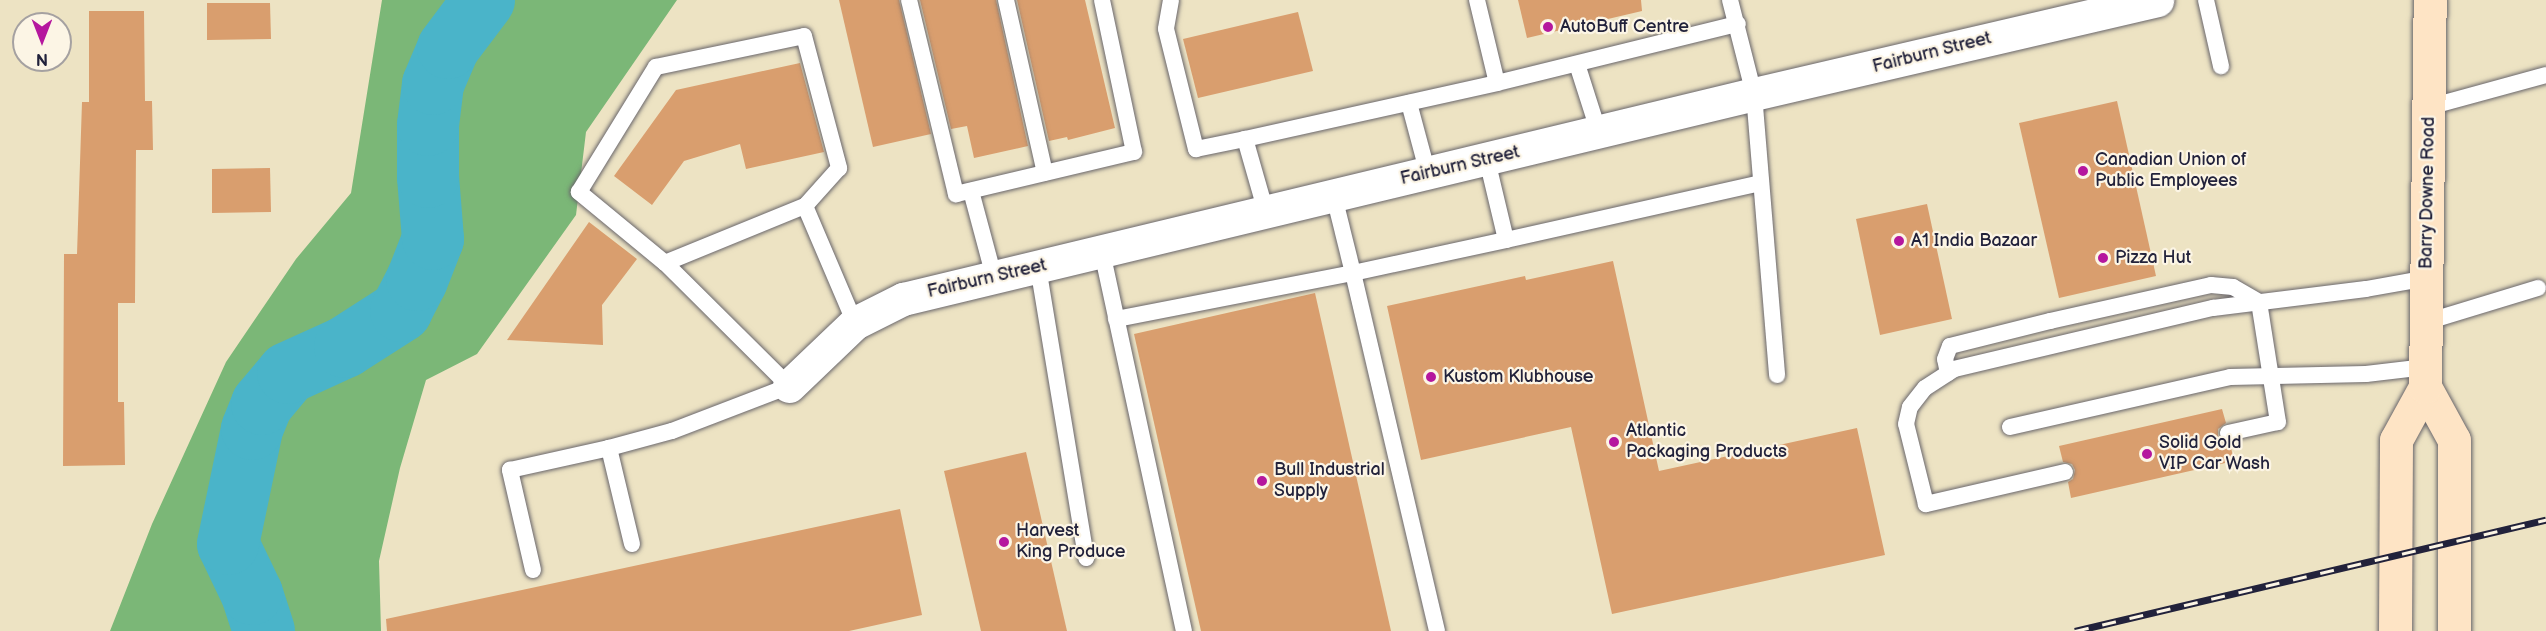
<!DOCTYPE html>
<style>
body{margin:0}
#map{position:relative;width:2546px;height:631px;overflow:hidden;background:#ede3c3;font-family:"Balsamiq Sans",sans-serif}
div>[style]{position:absolute}
[style*='--x']{left:calc(var(--x)*1px);top:calc(var(--y)*1px);width:calc(var(--w)*1px);rotate:calc(var(--a)*1deg)}
.forest>*{inset:0;background:#7bb777}
.river>*{height:62px;margin:-31px;padding:0 31px;transform-origin:31px;border-radius:31px;background:#4ab4c9}
.building>*{inset:0;background:#d99e6e}
.roads{filter:drop-shadow(0 0 2px #69666b) drop-shadow(0 0 2px #69666b)}
.service>*{height:16px;margin:-8px;padding:0 8px;transform-origin:8px;border-radius:8px;background:#fff}
.minor>*{height:33px;margin:-16.5px;padding:0 16.5px;transform-origin:16.5px;border-radius:16.5px;background:#fff}
.secondary>*{height:33px;margin:-16.5px;padding:0 16.5px;transform-origin:16.5px;border-radius:16.5px;background:#fee4c5}
.rail>*{height:7px;margin-top:-3.5px;transform-origin:0;background:repeating-linear-gradient(90deg,#fcf5e5 0 14px,#22223b 0 28px);box-sizing:border-box;border-block:2px solid #22223b}
.dots>*{width:16px;height:16px;translate:-50% -50%;box-sizing:border-box;border:3px solid #fcf5e5;border-radius:50%}
span{translate:-50% -50%;white-space:nowrap;text-align:center;line-height:1.15;-webkit-text-stroke:4.5px #fcf5e5;paint-order:stroke}
.poi-label{font-size:18px;color:#22223b}
.left{translate:0 -50%;text-align:left}
.street-label{font-size:18px;color:#22223b}
.north{position:absolute;left:12px;top:12px;width:60px;height:60px;box-sizing:border-box;background:#fcf5e5;border:2px solid #a5a1a1;border-radius:50%;rotate:180deg;font-size:16px;font-weight:700;line-height:24px;text-align:center;color:#22223b}
.north::after{content:'';display:block;margin:auto;width:21px;height:27px;background:#b5179e;clip-path:polygon(50% 0,100% 100%,50% 72%,0 100%)}
</style>
<div id="map">
<div class="forest">
<div style="clip-path:polygon(382px 0,677px 0,586px 132px,576px 215px,477px 354px,426px 380px,400px 468px,379px 561px,381px 631px,110px 631px,152px 524px,226px 362px,296px 259px,351px 193px)"></div>
</div>
<div class="river">
<div style="--x:264;--y:631;--w:39;--a:-108"></div>
<div style="--x:252;--y:594;--w:55;--a:-115.6"></div>
<div style="--x:228;--y:544;--w:117;--a:-78.2"></div>
<div style="--x:252;--y:429;--w:27;--a:-68"></div>
<div style="--x:262;--y:404;--w:40;--a:-50"></div>
<div style="--x:288;--y:373;--w:63;--a:-24.5"></div>
<div style="--x:345;--y:347;--w:67;--a:-32.7"></div>
<div style="--x:401;--y:311;--w:35;--a:-63"></div>
<div style="--x:417;--y:280;--w:44;--a:-68.7"></div>
<div style="--x:433;--y:239;--w:62;--a:-94.6"></div>
<div style="--x:428;--y:177;--w:52;--a:-90"></div>
<div style="--x:428;--y:125;--w:41;--a:-83"></div>
<div style="--x:433;--y:84;--w:39;--a:-67"></div>
<div style="--x:448;--y:48;--w:60;--a:-53.1"></div>
</div>
<div class="building">
<div style="clip-path:polygon(839px 0,899px 0,931px 134px,873px 147px)"></div>
<div style="clip-path:polygon(920px 0,996px 0,1028px 146px,974px 158px,967px 126px,951px 129px)"></div>
<div style="clip-path:polygon(1017px 0,1085px 0,1115px 128px,1068px 140px,1067px 137px,1049px 141px)"></div>
<div style="clip-path:polygon(1518px 0,1641px 0,1642px 11px,1527px 38px)"></div>
<div style="clip-path:polygon(207px 3px,270px 3px,271px 39px,207px 40px)"></div>
<div style="clip-path:polygon(89px 11px,144px 11px,145px 101px,152px 101px,153px 150px,136px 150px,135px 303px,118px 303px,118px 402px,124px 402px,125px 465px,63px 466px,64px 254px,77px 254px,82px 102px,89px 102px)"></div>
<div style="clip-path:polygon(1298px 12px,1313px 71px,1198px 98px,1183px 39px)"></div>
<div style="clip-path:polygon(800px 63px,824px 152px,746px 169px,740px 144px,684px 161px,652px 205px,614px 176px,676px 90px)"></div>
<div style="clip-path:polygon(2117px 101px,2156px 276px,2059px 298px,2019px 123px)"></div>
<div style="clip-path:polygon(270px 168px,271px 212px,212px 213px,212px 169px)"></div>
<div style="clip-path:polygon(1927px 204px,1952px 319px,1880px 335px,1856px 219px)"></div>
<div style="clip-path:polygon(589px 222px,637px 259px,602px 305px,603px 345px,507px 340px)"></div>
<div style="clip-path:polygon(1613px 261px,1659px 471px,1857px 428px,1885px 555px,1612px 614px,1571px 427px,1421px 460px,1387px 306px,1525px 276px,1526px 280px)"></div>
<div style="clip-path:polygon(1315px 293px,1391px 631px,1201px 631px,1134px 334px)"></div>
<div style="clip-path:polygon(2222px 409px,2226px 423px,2218px 429px,2218px 436px,2224px 443px,2230px 443px,2234px 461px,2071px 498px,2068px 482px,2073px 479px,2075px 470px,2072px 464px,2063px 462px,2059px 446px)"></div>
<div style="clip-path:polygon(1026px 452px,1067px 631px,981px 631px,944px 471px)"></div>
<div style="clip-path:polygon(900px 509px,922px 615px,849px 631px,387px 631px,386px 619px)"></div>
</div>
<div class="roads">
<div class="service">
<div style="--x:909;--y:0;--w:200;--a:76.4"></div>
<div style="--x:956;--y:194;--w:183;--a:-13.3"></div>
<div style="--x:1134;--y:152;--w:155;--a:-101.9"></div>
<div style="--x:1006;--y:0;--w:177;--a:77.3"></div>
<div style="--x:1171;--y:0;--w:29;--a:100"></div>
<div style="--x:1166;--y:29;--w:124;--a:76"></div>
<div style="--x:1196;--y:149;--w:50;--a:-11.5"></div>
<div style="--x:1477;--y:0;--w:85;--a:76.5"></div>
<div style="--x:1497;--y:83;--w:248;--a:-13.8"></div>
<div style="--x:1730;--y:0;--w:97;--a:75.7"></div>
<div style="--x:1754;--y:94;--w:282;--a:85.3"></div>
<div style="--x:2206;--y:0;--w:68;--a:77.2"></div>
<div style="--x:1577;--y:64;--w:72;--a:72.3"></div>
<div style="--x:1409;--y:103;--w:73;--a:75"></div>
<div style="--x:2429;--y:107;--w:121;--a:-15.3"></div>
<div style="--x:1487;--y:160;--w:82;--a:76.6"></div>
<div style="--x:1506;--y:240;--w:261;--a:-12.6"></div>
<div style="--x:971;--y:191;--w:89;--a:75"></div>
<div style="--x:1266;--y:212;--w:76;--a:-106"></div>
<div style="--x:1245;--y:139;--w:258;--a:-12.5"></div>
<div style="--x:1102;--y:252;--w:388;--a:77.8"></div>
<div style="--x:665;--y:263;--w:112;--a:-140.5"></div>
<div style="--x:579;--y:192;--w:147;--a:-58.4"></div>
<div style="--x:656;--y:67;--w:151;--a:-11.8"></div>
<div style="--x:804;--y:36;--w:137;--a:75.1"></div>
<div style="--x:839;--y:168;--w:51;--a:131.8"></div>
<div style="--x:1038;--y:267;--w:295;--a:80.6"></div>
<div style="--x:1116;--y:319;--w:241;--a:-11"></div>
<div style="--x:1353;--y:273;--w:79;--a:-103.9"></div>
<div style="--x:2426;--y:322;--w:117;--a:-16.9"></div>
<div style="--x:1948;--y:373;--w:14;--a:-102"></div>
<div style="--x:1945;--y:359;--w:14;--a:-69"></div>
<div style="--x:1950;--y:346;--w:103;--a:-14"></div>
<div style="--x:2050;--y:321;--w:165;--a:-12.6"></div>
<div style="--x:2211;--y:285;--w:22;--a:5"></div>
<div style="--x:2233;--y:287;--w:30;--a:30"></div>
<div style="--x:2010;--y:427;--w:226;--a:-12.8"></div>
<div style="--x:2230;--y:377;--w:136;--a:-1.3"></div>
<div style="--x:2366;--y:374;--w:60;--a:-6.7"></div>
<div style="--x:2228;--y:433;--w:51;--a:-12.4"></div>
<div style="--x:2278;--y:422;--w:121;--a:-99"></div>
<div style="--x:2065;--y:472;--w:143;--a:167"></div>
<div style="--x:1926;--y:504;--w:82;--a:-104"></div>
<div style="--x:1906;--y:424;--w:17;--a:-77"></div>
<div style="--x:1910;--y:407;--w:24;--a:-52"></div>
<div style="--x:1925;--y:388;--w:35;--a:-33"></div>
<div style="--x:1954;--y:369;--w:266;--a:-13.3"></div>
<div style="--x:2213;--y:308;--w:154;--a:-7.1"></div>
<div style="--x:2366;--y:289;--w:62;--a:-10.2"></div>
<div style="--x:632;--y:544;--w:99;--a:-103.5"></div>
<div style="--x:609;--y:448;--w:65;--a:-15.1"></div>
<div style="--x:672;--y:431;--w:125;--a:-21"></div>
<div style="--x:789;--y:386;--w:175;--a:-135.2"></div>
<div style="--x:665;--y:263;--w:151;--a:-22.2"></div>
<div style="--x:805;--y:206;--w:127;--a:66.9"></div>
<div style="--x:533;--y:570;--w:103;--a:-103"></div>
<div style="--x:510;--y:470;--w:101;--a:-12.5"></div>
<div style="--x:1437;--y:631;--w:368;--a:-103.2"></div>
<div style="--x:1353;--y:273;--w:157;--a:-12.2"></div>
</div>
<div class="minor">
<div style="--x:789;--y:386;--w:91;--a:-43.7"></div>
<div style="--x:855;--y:323;--w:54;--a:-26.6"></div>
<div style="--x:903;--y:299;--w:875;--a:-13.54"></div>
<div style="--x:1754;--y:94;--w:414;--a:-13.1"></div>
</div>
<div class="secondary">
<div style="--x:2425;--y:387;--w:60;--a:61.3"></div>
<div style="--x:2454;--y:440;--w:191;--a:90"></div>
<div style="--x:2395;--y:631;--w:191;--a:-89.7"></div>
<div style="--x:2396;--y:440;--w:60;--a:-61.3"></div>
<div style="--x:2425;--y:387;--w:387;--a:-89.3"></div>
</div>
</div>
<div class="rail">
<div style="--x:2075;--y:631;--w:484;--a:-13.3"></div>
</div>
<div class="dots">
<div style="left:1548px;top:27px;background:#b5179e"></div>
<div style="left:2083px;top:171px;background:#b5179e"></div>
<div style="left:1899px;top:241px;background:#b5179e"></div>
<div style="left:2103px;top:258px;background:#b5179e"></div>
<div style="left:1431px;top:377px;background:#b5179e"></div>
<div style="left:1614px;top:442px;background:#b5179e"></div>
<div style="left:2147px;top:454px;background:#b5179e"></div>
<div style="left:1262px;top:481px;background:#b5179e"></div>
<div style="left:1004px;top:542px;background:#b5179e"></div>
</div>
<div class="poi-label">
<span class="left" style="left:1560px;top:27px">AutoBuff Centre</span>
<span class="left" style="left:2095px;top:171px">Canadian Union of<br>Public Employees</span>
<span class="left" style="left:1911px;top:241px">A1 India Bazaar</span>
<span class="left" style="left:2115px;top:258px">Pizza Hut</span>
<span class="left" style="left:1443px;top:377px">Kustom Klubhouse</span>
<span class="left" style="left:1626px;top:442px">Atlantic<br>Packaging Products</span>
<span class="left" style="left:2159px;top:454px">Solid Gold<br>VIP Car Wash</span>
<span class="left" style="left:1274px;top:481px">Bull Industrial<br>Supply</span>
<span class="left" style="left:1016px;top:542px">Harvest<br>King Produce</span>
</div>
<div class="street-label">
<span style="left:1932px;top:53px;rotate:-14deg">Fairburn Street</span>
<span style="left:1460px;top:166px;rotate:-13deg">Fairburn Street</span>
<span style="left:2428px;top:193px;rotate:-89deg">Barry Downe Road</span>
<span style="left:987px;top:279px;rotate:-13deg">Fairburn Street</span>
</div>
<div class="north">N</div>
</div>
